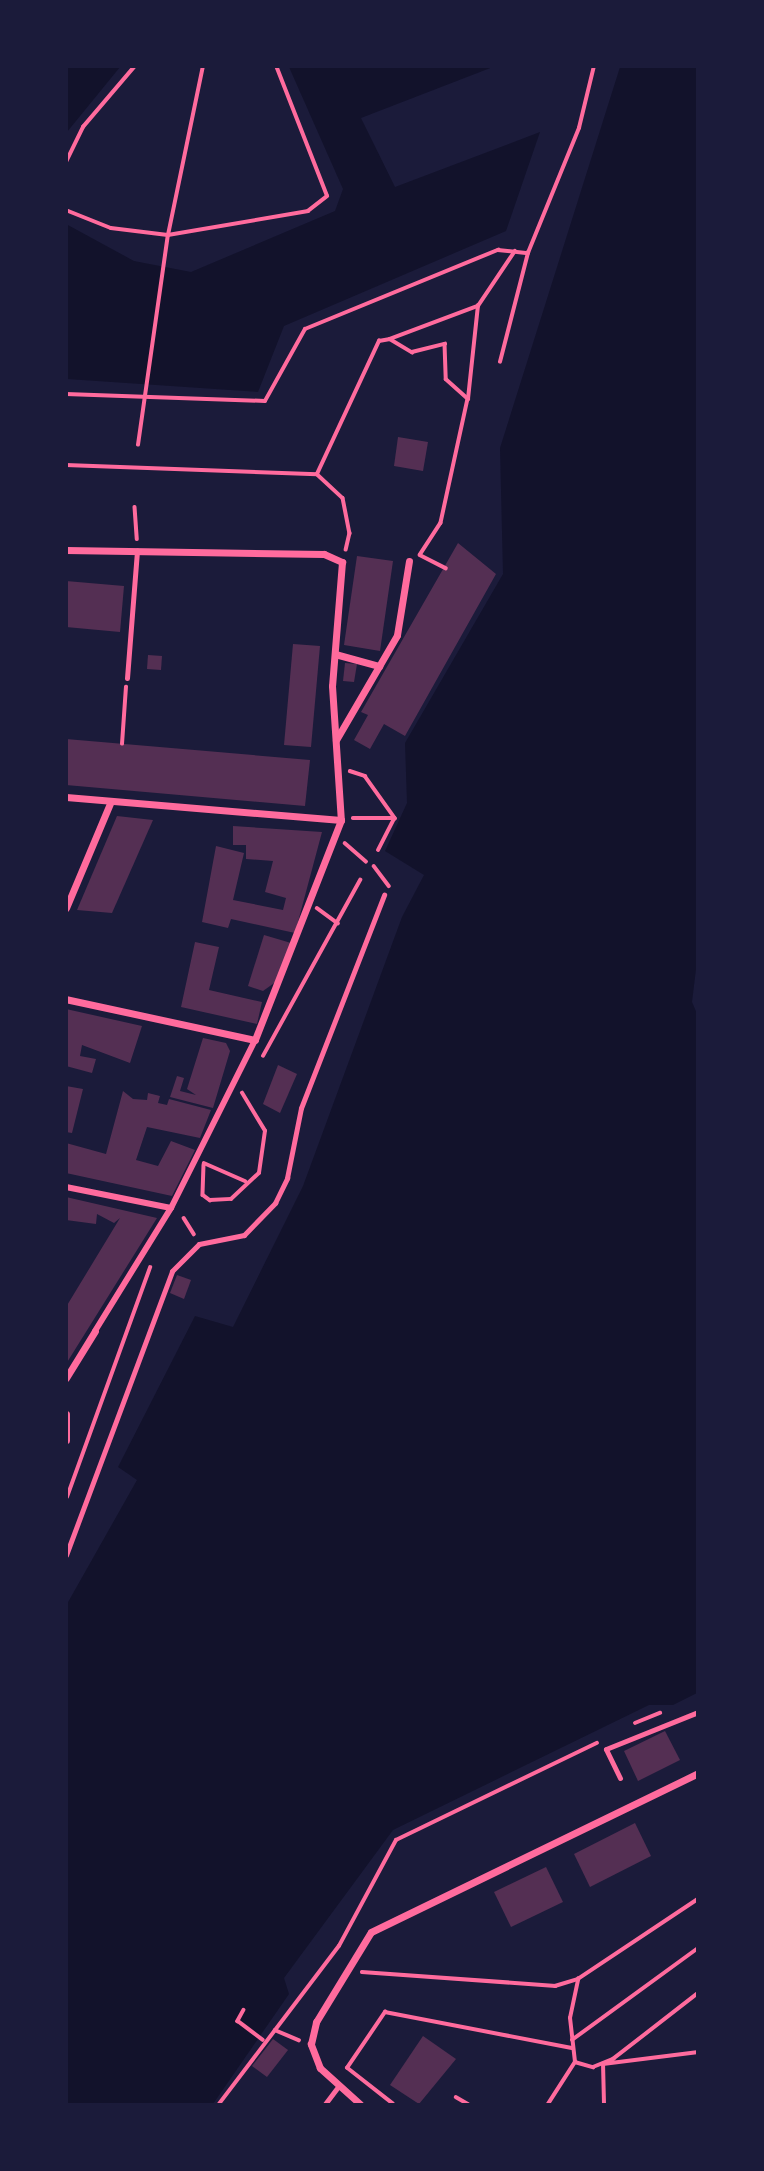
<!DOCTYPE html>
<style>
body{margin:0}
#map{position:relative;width:764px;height:2171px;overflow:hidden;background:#1b1b3a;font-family:"Crimson Pro",serif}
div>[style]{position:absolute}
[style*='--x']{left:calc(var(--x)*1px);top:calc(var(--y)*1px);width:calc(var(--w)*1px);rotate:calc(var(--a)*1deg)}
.water>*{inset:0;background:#12122b}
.building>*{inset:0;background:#542f53}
.path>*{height:3.5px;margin:-1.75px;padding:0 1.75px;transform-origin:1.75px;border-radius:1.75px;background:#ff6b9d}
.service>*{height:5px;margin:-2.5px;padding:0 2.5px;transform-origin:2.5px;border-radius:2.5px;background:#ff6b9d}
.pedestrian>*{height:6px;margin:-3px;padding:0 3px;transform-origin:3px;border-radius:3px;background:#ff6b9d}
.minor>*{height:7px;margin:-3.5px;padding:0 3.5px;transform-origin:3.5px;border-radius:3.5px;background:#ff6b9d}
span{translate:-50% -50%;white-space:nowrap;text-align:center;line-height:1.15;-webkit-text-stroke:7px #1b1b3a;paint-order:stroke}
.frame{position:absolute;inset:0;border:68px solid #1b1b3a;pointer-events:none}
</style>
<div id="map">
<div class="water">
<div style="clip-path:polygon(67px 66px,120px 67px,67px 132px,66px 67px)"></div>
<div style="clip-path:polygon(289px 67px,493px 67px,361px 118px,395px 187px,540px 132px,506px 231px,284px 326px,258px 392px,67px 379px,66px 224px,134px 261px,191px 272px,335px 211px,343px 189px)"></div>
<div style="clip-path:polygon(620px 67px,697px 67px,698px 953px,692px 1002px,698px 1016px,697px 1693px,673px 1705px,649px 1705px,393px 1830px,284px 1978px,289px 1994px,213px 2104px,67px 2104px,67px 1604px,137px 1480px,118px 1467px,195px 1316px,233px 1327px,303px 1186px,402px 917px,424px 875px,385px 851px,407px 803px,405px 743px,503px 574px,500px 448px)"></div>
</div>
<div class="building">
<div style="clip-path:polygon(398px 437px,428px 442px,423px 471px,394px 466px)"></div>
<div style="clip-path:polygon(458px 543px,496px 574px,405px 736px,384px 724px,370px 749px,354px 740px,368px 715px,361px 712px)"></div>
<div style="clip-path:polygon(357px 556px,393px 561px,380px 651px,344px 645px)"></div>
<div style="clip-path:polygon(66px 581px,124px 586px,120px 632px,66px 627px)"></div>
<div style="clip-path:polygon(293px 644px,320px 646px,311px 747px,284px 745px)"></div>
<div style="clip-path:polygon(148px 655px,162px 656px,161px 670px,147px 669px)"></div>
<div style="clip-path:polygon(345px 663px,357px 664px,354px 682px,343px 681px)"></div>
<div style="clip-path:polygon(66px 739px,310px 760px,305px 806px,66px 785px)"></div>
<div style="clip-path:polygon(117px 816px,153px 820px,112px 913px,77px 910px)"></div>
<div style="clip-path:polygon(233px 826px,322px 832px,295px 933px,231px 919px,228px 928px,202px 922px,216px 846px,244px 853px,233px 900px,283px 910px,286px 898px,265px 892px,273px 861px,246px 859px,246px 845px,233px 845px)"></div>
<div style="clip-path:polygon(264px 935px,291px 943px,277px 981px,263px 991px,248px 986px)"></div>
<div style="clip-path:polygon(195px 942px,219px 947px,209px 990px,262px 1002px,257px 1024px,181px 1007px)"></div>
<div style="clip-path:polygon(66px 1009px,142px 1026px,130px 1063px,82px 1045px,80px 1056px,96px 1059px,92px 1073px,66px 1066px)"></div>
<div style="clip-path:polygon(203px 1038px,226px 1043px,230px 1051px,213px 1108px,170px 1097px,177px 1076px,184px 1078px,180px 1091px,196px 1095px,187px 1089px)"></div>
<div style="clip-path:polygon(278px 1065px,297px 1074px,280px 1113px,263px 1104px)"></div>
<div style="clip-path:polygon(66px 1086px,83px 1089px,72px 1133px,66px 1132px)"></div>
<div style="clip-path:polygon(123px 1091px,133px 1099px,147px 1100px,148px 1093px,160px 1096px,158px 1103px,167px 1105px,169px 1099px,211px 1110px,200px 1138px,147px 1127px,136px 1160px,158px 1166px,171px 1141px,195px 1150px,172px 1196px,66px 1173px,66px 1143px,106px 1154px)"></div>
<div style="clip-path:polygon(66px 1197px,157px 1218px,66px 1364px,66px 1307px,120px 1218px,114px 1223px,97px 1214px,96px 1224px,66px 1220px)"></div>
<div style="clip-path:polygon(177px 1275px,191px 1280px,184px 1299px,170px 1293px)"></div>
<div style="clip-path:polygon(665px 1731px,680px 1760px,638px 1781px,624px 1751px)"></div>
<div style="clip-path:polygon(635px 1823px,651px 1856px,590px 1887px,574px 1854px)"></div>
<div style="clip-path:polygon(546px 1867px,563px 1902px,511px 1927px,494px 1892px)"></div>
<div style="clip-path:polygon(423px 2036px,456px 2059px,419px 2104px,390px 2085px)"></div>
<div style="clip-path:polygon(273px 2039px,288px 2050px,267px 2077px,252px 2066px)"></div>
</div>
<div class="path">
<div style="--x:66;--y:162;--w:39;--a:-64"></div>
<div style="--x:83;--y:127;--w:80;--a:-49.6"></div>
<div style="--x:66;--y:210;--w:48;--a:21.8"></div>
<div style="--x:111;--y:228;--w:57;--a:7"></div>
<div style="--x:168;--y:235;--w:173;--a:-78.3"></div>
<div style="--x:390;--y:339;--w:94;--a:-20.6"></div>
<div style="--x:478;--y:306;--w:66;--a:-56.1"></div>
<div style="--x:500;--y:362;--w:113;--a:-75.6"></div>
<div style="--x:528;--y:253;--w:135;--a:-67.8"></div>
<div style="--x:579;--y:128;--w:64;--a:-76.4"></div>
<div style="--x:66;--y:394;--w:199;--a:2"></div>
<div style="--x:265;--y:401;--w:82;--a:-60.9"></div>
<div style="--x:305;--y:329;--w:209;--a:-22.3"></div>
<div style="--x:498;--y:250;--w:30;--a:6"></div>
<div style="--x:468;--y:399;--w:94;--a:-83.9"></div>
<div style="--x:138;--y:445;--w:212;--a:-81.9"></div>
<div style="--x:168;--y:235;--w:142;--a:-9.7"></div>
<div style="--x:308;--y:211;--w:24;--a:-38"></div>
<div style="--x:327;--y:196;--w:140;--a:-111.4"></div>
<div style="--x:66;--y:465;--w:251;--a:2.1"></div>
<div style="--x:317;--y:474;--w:35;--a:43"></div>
<div style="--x:343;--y:498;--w:36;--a:79"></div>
<div style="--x:350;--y:533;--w:17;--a:103"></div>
<div style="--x:317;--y:474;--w:147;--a:-65"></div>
<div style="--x:379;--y:341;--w:11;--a:-10"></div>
<div style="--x:390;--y:339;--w:26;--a:31"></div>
<div style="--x:412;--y:352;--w:34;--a:-14"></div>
<div style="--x:445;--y:344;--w:35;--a:88"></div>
<div style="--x:446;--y:379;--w:30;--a:42"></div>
<div style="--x:468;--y:399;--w:127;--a:102.3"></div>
<div style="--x:441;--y:523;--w:38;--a:123"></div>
<div style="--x:135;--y:507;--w:32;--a:86"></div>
<div style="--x:420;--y:555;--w:29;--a:27"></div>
<div style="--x:122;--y:744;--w:57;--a:-86"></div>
<div style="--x:350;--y:771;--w:16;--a:18"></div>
<div style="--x:365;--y:776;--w:52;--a:54.5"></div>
<div style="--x:395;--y:818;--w:36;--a:117"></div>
<div style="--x:353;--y:818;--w:41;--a:0"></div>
<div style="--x:345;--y:843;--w:28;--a:41"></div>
<div style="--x:374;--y:866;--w:25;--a:53"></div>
<div style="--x:317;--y:908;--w:26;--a:36"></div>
<div style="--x:263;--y:1056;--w:201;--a:-61.1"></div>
<div style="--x:204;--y:1163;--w:45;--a:23.7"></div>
<div style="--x:204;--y:1165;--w:30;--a:92"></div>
<div style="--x:203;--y:1195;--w:9;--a:36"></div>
<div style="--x:210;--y:1200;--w:21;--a:-3"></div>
<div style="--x:231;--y:1199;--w:38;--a:-43"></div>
<div style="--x:259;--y:1173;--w:42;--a:-81.9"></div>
<div style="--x:265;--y:1131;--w:44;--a:-121.2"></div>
<div style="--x:184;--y:1218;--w:19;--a:58"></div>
<div style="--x:67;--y:1497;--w:244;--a:-70.1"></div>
<div style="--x:635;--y:1723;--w:27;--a:-22"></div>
<div style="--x:362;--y:1972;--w:194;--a:4.1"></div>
<div style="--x:555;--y:1986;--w:24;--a:-17"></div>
<div style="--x:578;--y:1979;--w:144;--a:-33.7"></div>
<div style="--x:244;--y:2010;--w:13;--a:119"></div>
<div style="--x:238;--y:2021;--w:31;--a:37"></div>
<div style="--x:275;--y:2030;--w:26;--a:23"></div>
<div style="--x:572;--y:2040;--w:156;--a:-36.1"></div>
<div style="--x:575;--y:2062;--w:19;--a:16"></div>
<div style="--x:593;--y:2067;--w:22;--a:-22"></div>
<div style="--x:613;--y:2059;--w:108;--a:-37.8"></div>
<div style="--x:456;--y:2097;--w:14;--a:30"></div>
<div style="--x:219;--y:2104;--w:198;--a:-52.8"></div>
<div style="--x:339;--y:1946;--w:120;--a:-61.7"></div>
<div style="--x:396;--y:1840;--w:223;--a:-25.8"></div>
<div style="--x:393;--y:2104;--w:58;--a:-142"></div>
<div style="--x:347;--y:2068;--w:68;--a:-55.8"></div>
<div style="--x:385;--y:2012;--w:190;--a:10.9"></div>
<div style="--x:548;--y:2104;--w:50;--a:-57.3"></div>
<div style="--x:575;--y:2062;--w:44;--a:-96.5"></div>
<div style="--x:570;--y:2018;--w:40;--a:-78"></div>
<div style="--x:604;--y:2104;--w:40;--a:-91.4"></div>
<div style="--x:603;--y:2064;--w:96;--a:-7.2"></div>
</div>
<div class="service">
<div style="--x:127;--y:678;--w:128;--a:-85.5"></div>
<div style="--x:66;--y:1555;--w:303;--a:-69.5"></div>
<div style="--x:172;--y:1271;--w:38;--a:-45"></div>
<div style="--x:199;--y:1244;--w:46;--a:-11.3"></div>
<div style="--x:244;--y:1235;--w:45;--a:-45.9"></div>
<div style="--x:275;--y:1203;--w:28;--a:-64"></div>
<div style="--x:287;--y:1178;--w:71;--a:-78.7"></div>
<div style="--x:301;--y:1108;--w:229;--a:-68.7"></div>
<div style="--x:620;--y:1778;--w:32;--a:-116"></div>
<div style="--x:606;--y:1749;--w:99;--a:-21.9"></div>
<div style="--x:325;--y:2104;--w:21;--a:-53"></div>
</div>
<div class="pedestrian">
<div style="--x:66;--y:1187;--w:107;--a:11.3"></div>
<div style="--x:95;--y:1331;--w:145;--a:-58.3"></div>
<div style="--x:171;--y:1208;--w:188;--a:-63.4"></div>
</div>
<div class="minor">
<div style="--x:66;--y:550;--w:258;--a:0.9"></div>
<div style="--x:324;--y:554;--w:20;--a:24"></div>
<div style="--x:342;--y:562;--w:124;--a:94.6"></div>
<div style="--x:332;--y:686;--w:134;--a:86.2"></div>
<div style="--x:341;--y:820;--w:236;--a:111.4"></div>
<div style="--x:255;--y:1040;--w:193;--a:-167.8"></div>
<div style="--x:335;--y:654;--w:46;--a:15.3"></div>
<div style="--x:336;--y:740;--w:121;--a:-59.8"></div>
<div style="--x:397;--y:635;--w:75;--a:-80.8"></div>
<div style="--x:66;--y:797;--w:276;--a:4.8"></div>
<div style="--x:66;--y:908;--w:116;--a:-67.2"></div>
<div style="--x:66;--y:1378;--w:55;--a:-58.3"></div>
<div style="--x:66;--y:1414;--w:26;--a:90"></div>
<div style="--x:360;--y:2104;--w:54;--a:-138"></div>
<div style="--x:320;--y:2068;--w:26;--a:-111"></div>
<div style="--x:311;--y:2044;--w:23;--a:-77"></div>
<div style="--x:316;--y:2022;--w:105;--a:-58.6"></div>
<div style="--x:371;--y:1932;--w:364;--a:-25.9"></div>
</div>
<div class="frame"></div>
</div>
